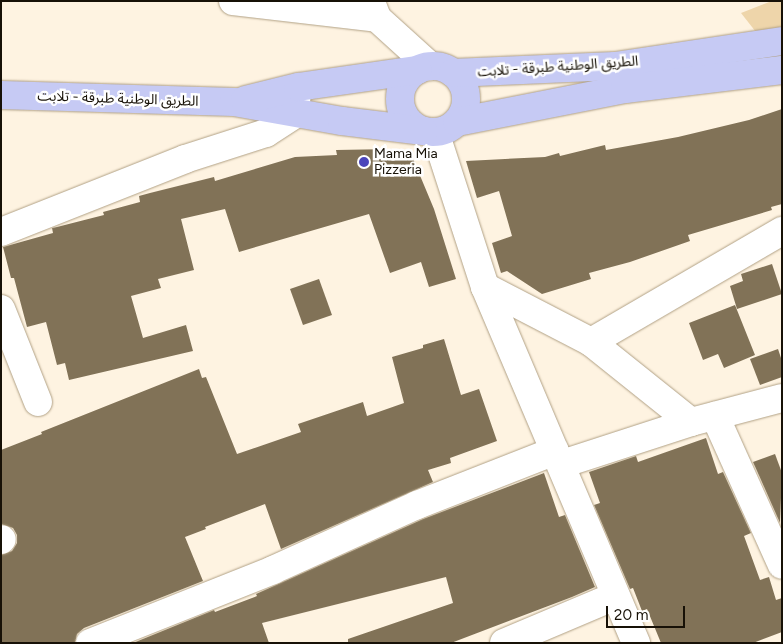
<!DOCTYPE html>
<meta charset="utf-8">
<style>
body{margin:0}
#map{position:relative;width:783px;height:644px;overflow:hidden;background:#fef3e1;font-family:Figtree,"Noto Sans Arabic",sans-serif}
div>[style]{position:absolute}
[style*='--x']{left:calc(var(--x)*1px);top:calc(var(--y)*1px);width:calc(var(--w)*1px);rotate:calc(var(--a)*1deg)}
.green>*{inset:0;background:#eed5aa}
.building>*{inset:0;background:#817257}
.roads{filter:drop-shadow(0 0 1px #b1a185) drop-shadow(0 0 1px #b1a185)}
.minor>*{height:28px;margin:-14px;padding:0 14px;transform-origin:14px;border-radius:14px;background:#fff}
.major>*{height:28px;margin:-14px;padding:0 14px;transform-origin:14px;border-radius:14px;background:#c6caf4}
.major>.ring{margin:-14px;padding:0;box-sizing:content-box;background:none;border:28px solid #c6caf4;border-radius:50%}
.dots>*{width:14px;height:14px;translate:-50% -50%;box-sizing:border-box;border:2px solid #fff;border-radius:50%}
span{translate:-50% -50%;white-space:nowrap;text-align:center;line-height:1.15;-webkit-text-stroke:5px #fff;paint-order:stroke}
.street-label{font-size:14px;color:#171107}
.poi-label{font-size:14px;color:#171107}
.left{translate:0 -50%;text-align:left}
.frame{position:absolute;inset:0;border:2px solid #171107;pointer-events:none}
.scale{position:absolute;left:606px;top:606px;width:79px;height:22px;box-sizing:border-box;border:2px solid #171107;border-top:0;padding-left:6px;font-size:15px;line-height:18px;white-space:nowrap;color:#171107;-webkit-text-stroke:4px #fff;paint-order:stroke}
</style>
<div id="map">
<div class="green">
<div style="clip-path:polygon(772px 1px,782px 1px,782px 65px,741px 13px)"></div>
</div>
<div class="building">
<div style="clip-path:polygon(782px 109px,782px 204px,771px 207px,772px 210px,688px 235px,690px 241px,630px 262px,589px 273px,591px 279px,542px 294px,507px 271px,501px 273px,492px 243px,512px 236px,499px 191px,477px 198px,466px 161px,545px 157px,559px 153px,560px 156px,605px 145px,606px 150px,678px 137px,749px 120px)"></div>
<div style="clip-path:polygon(393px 149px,411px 154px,434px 209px,456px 279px,429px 287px,421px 262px,390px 273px,369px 214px,239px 252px,225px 209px,181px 219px,194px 270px,158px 279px,161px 288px,131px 296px,143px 338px,186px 325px,193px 351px,69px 380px,65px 363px,57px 365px,46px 322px,27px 327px,14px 278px,11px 278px,3px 247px,53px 233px,52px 228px,57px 227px,104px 215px,103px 212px,140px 202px,139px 196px,150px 193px,214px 177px,215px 181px,295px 157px,337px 155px,336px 150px)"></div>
<div style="clip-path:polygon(772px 264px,782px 294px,737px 309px,730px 286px,743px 281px,741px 274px)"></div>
<div style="clip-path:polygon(319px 279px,332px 315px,303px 325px,290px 289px)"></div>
<div style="clip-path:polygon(735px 305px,755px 355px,724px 368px,718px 354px,703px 360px,689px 323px)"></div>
<div style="clip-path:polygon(444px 339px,461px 395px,479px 389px,497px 441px,450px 458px,451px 463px,428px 470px,433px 482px,281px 549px,265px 504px,205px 527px,206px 529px,185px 537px,203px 581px,84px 628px,77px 634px,75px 643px,1px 643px,1px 555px,12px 551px,17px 543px,17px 535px,13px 528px,1px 524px,1px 450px,42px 434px,41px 432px,199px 369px,202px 378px,206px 377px,237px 454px,301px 432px,298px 424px,363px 402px,367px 416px,404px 403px,392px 357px,423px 348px,423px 345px)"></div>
<div style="clip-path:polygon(778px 349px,782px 361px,782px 377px,760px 385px,750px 359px)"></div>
<div style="clip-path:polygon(706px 438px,718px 474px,723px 472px,751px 533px,744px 536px,760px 580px,769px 577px,776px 600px,782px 598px,782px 632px,753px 643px,661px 643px,647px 609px,642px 611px,633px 588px,630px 589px,594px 505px,600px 503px,589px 472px,636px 456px,638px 462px)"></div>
<div style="clip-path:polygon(775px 454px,782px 473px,780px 523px,753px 462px)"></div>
<div style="clip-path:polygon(544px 473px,559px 517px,565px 515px,595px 587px,572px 597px,451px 643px,348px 643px,348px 639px,453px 603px,446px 577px,262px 623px,269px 643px,133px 643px,214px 610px,215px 612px,257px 596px,256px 594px,423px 519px)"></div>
</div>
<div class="roads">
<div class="minor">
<div style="--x:233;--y:1;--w:145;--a:6.7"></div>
<div style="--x:371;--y:2;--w:17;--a:69"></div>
<div style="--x:377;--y:18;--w:72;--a:42.2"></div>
<div style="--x:435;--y:132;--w:163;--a:72.1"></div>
<div style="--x:485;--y:287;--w:387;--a:67"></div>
<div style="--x:1;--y:232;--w:198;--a:-21.6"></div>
<div style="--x:185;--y:159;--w:85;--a:-17.8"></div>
<div style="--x:266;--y:133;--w:35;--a:-33"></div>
<div style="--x:295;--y:114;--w:21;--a:-85"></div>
<div style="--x:485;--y:287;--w:119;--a:27.4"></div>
<div style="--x:591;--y:342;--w:128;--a:38.7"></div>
<div style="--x:1;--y:309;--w:100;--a:68.3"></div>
<div style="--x:591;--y:342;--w:221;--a:-30.2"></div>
<div style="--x:715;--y:416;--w:163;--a:65.8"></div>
<div style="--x:562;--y:464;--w:136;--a:-18"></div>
<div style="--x:691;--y:422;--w:94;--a:-14.8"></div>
<div style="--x:1;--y:540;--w:1;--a:-45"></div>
<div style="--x:90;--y:643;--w:197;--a:-21.7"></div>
<div style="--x:273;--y:570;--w:158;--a:-24.3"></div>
<div style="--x:417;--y:505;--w:148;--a:-21.4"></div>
<div style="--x:504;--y:643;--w:121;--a:-22.9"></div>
</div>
<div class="major">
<div class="ring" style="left:400px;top:66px;width:38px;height:38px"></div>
<div style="--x:453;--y:73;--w:162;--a:-2.5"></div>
<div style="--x:615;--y:66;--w:169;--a:-8.5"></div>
<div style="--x:1;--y:95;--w:233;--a:1.7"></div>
<div style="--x:234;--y:102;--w:110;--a:10"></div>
<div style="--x:342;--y:121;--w:82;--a:7"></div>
<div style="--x:245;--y:100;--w:55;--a:-13.8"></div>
<div style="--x:298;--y:87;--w:121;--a:-8.1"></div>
<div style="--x:457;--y:122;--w:171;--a:-11.1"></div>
<div style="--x:625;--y:89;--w:158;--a:-6.9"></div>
</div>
</div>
<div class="dots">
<div style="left:364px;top:162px;background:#4b45bb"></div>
</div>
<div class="street-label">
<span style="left:558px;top:67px;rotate:-4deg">الطريق الوطنية طبرقة - تلابت</span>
<span style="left:118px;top:99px;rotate:2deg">الطريق الوطنية طبرقة - تلابت</span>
</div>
<div class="poi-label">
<span class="left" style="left:374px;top:162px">Mama Mia<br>Pizzeria</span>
</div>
<div class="frame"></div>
<div class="scale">20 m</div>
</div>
